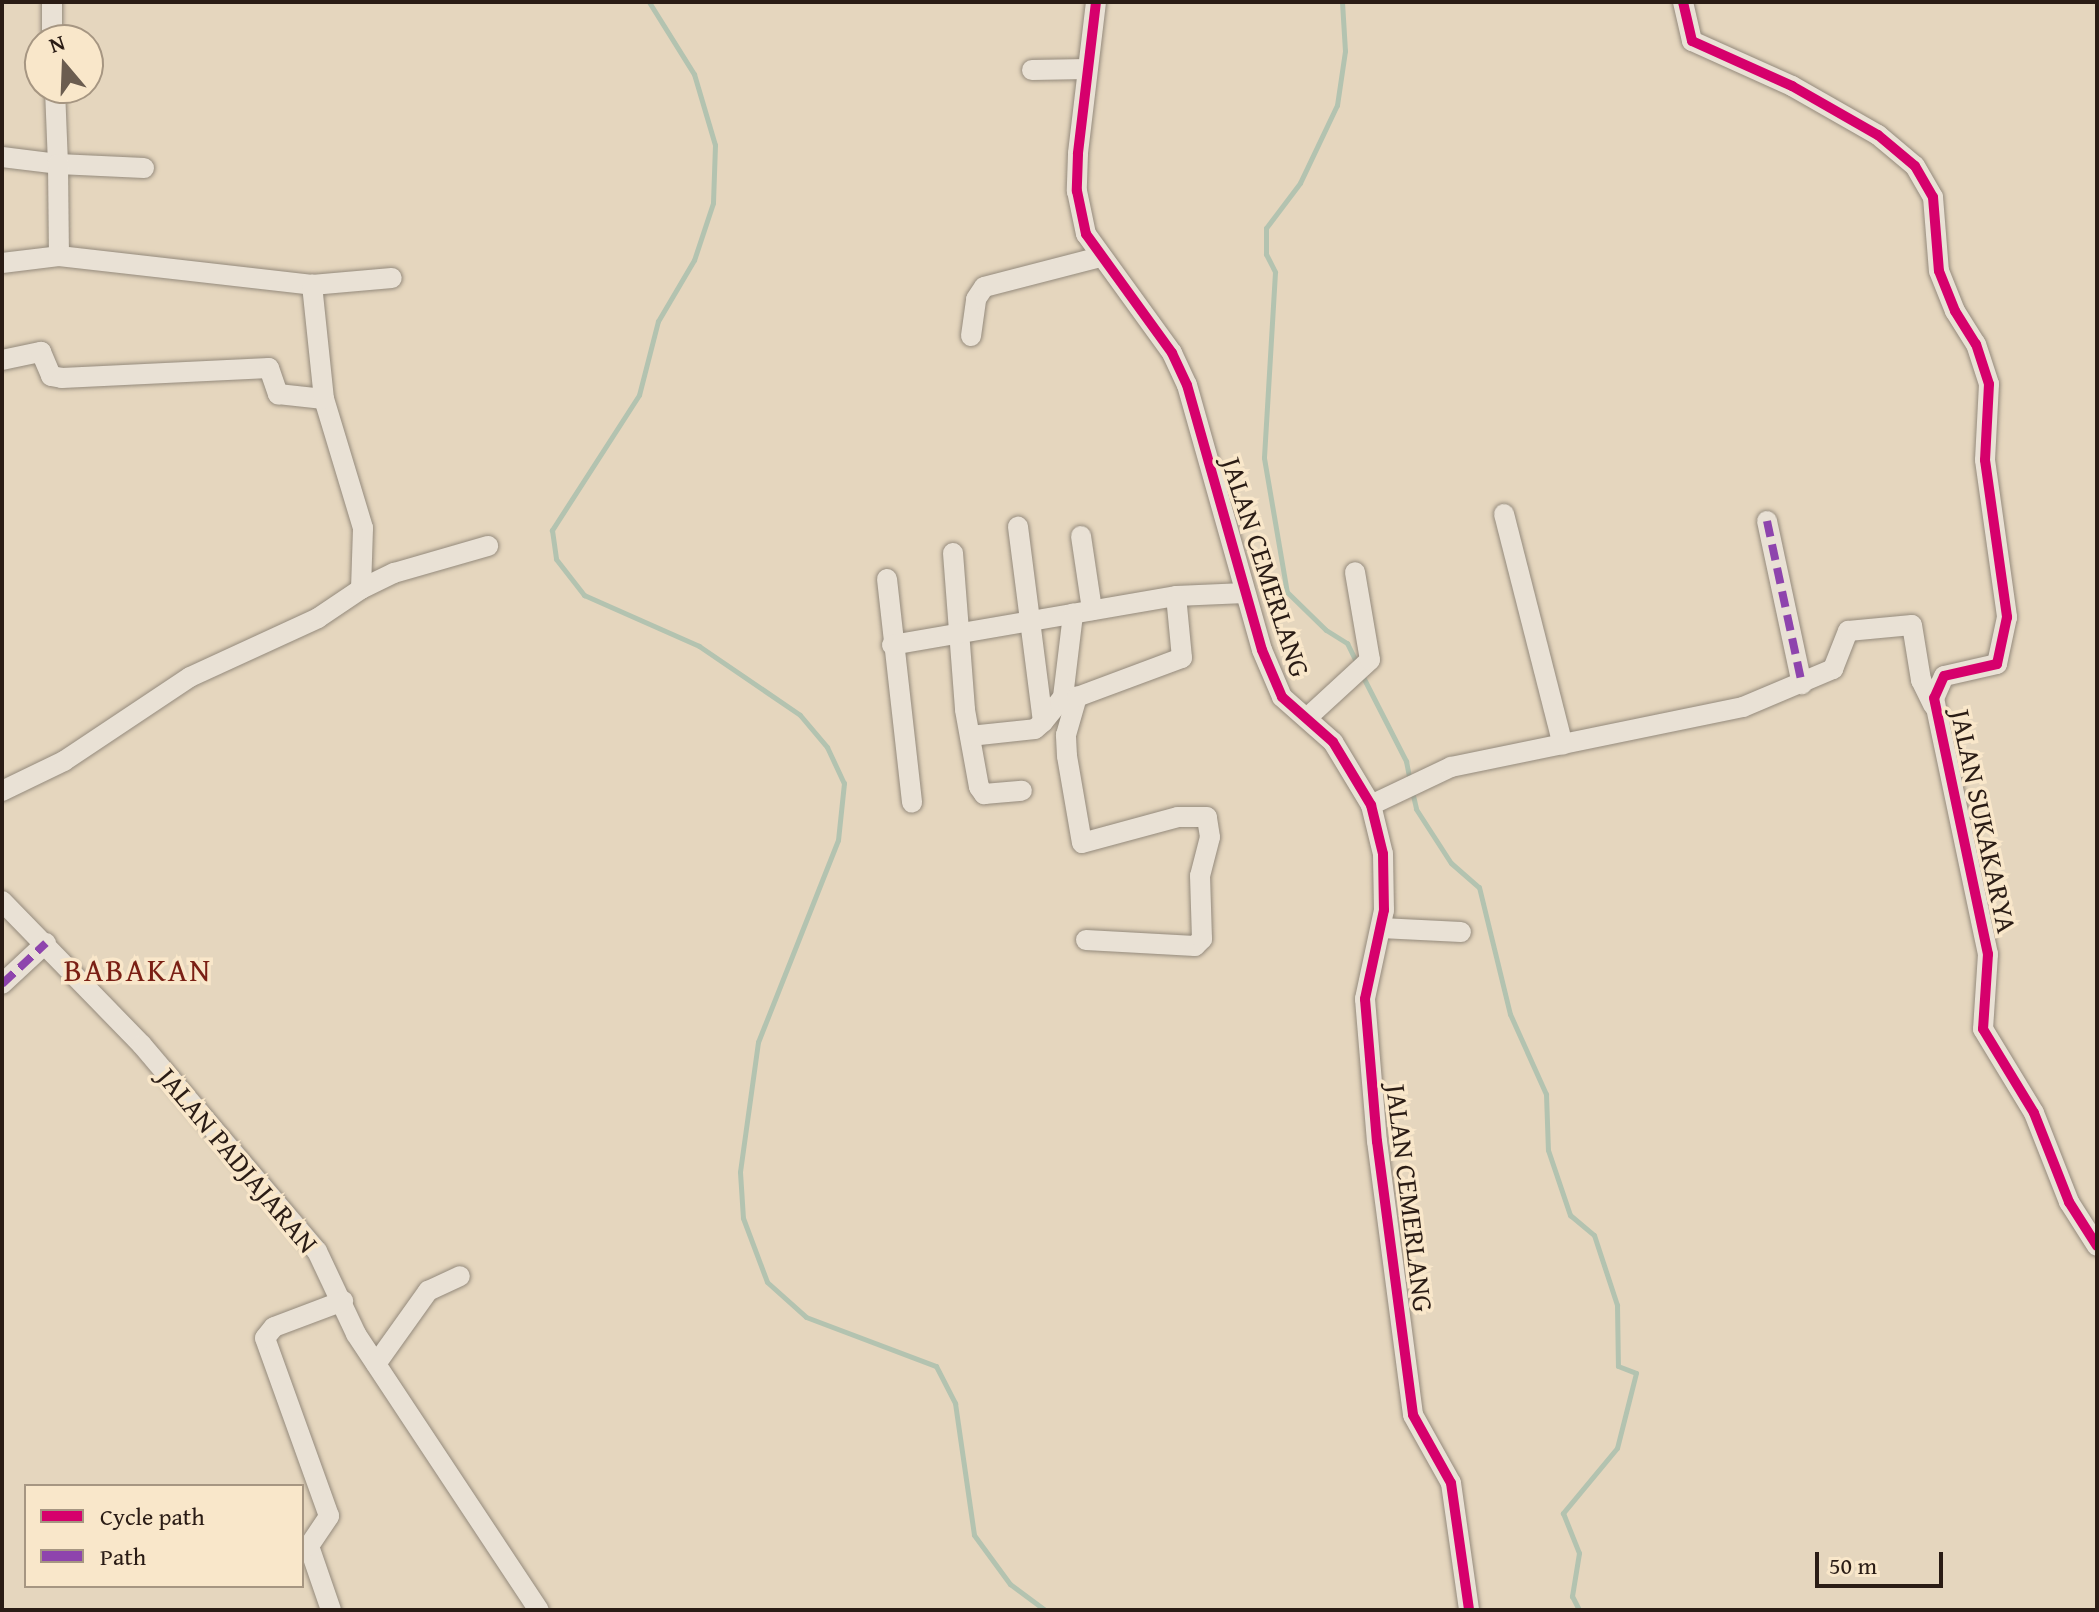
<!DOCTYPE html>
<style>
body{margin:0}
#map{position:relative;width:2099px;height:1612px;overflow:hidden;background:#e5d6be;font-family:"Gentium Book Plus",serif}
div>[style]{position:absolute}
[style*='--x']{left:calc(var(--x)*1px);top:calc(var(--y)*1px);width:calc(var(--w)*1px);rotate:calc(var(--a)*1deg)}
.stream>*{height:5px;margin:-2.5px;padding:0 2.5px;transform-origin:2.5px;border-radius:2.5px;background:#b3c3b0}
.roads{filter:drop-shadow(0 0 2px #948a7c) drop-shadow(0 0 2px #948a7c)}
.minor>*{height:20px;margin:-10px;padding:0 10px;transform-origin:10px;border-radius:10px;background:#e9e1d5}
.quiet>*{height:8px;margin-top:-4px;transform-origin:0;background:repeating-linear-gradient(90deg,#8e44ad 0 16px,transparent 0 24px)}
.cycleway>*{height:10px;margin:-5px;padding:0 5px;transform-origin:5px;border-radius:5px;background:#d6006c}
span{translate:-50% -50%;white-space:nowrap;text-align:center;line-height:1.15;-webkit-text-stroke:7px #f9e7ca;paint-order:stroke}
.street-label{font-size:28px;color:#2a1c15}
.quarter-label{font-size:32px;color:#7a1f14;letter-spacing:2px}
.frame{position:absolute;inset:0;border:4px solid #2a1c15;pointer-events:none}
.legend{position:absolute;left:24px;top:1484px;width:280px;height:104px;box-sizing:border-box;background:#f9e7ca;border:2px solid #a69682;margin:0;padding:10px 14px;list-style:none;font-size:24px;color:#2a1c15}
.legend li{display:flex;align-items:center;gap:16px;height:40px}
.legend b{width:40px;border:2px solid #a69682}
.north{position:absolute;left:24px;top:24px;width:80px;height:80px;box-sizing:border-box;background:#f9e7ca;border:2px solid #a69682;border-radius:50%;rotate:341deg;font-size:22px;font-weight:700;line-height:32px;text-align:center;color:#2a1c15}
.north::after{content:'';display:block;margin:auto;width:28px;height:36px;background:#6b5d50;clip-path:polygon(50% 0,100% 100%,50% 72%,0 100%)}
.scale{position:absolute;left:1815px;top:1552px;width:128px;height:36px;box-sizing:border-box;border:4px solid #2a1c15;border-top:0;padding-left:10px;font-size:24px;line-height:28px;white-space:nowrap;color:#2a1c15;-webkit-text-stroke:6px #f9e7ca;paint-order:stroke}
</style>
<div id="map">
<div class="stream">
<div style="--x:649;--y:2;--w:85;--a:58"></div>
<div style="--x:694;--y:74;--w:74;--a:73.5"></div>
<div style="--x:715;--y:145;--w:58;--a:92"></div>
<div style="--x:713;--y:203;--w:60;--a:108.4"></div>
<div style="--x:694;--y:260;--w:71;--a:120.5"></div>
<div style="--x:658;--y:321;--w:76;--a:104.4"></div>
<div style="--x:639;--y:395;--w:161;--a:122.8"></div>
<div style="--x:552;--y:530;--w:29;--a:82"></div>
<div style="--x:556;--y:559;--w:46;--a:52.1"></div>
<div style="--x:584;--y:595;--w:126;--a:23.9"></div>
<div style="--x:699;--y:646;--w:122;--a:34.3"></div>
<div style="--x:800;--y:715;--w:42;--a:49.8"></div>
<div style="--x:827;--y:747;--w:40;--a:65"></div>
<div style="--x:844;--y:783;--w:57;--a:96"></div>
<div style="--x:838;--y:840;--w:217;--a:111.6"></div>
<div style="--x:758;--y:1042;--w:131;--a:97.9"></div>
<div style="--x:740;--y:1172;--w:46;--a:86.3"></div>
<div style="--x:743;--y:1218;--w:68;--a:69.4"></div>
<div style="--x:767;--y:1282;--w:52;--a:41.9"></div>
<div style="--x:806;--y:1317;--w:139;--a:20.7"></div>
<div style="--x:936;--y:1366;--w:42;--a:62.8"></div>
<div style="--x:955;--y:1403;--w:133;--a:81.8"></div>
<div style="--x:974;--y:1535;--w:61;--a:53.7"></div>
<div style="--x:1010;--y:1584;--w:44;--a:36.6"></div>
<div style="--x:1342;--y:2;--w:49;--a:86.5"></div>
<div style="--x:1345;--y:51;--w:55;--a:98.4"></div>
<div style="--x:1337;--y:105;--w:86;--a:115.4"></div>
<div style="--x:1300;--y:183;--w:56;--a:127.1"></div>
<div style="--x:1266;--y:228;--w:26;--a:90"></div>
<div style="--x:1266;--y:254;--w:20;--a:63"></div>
<div style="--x:1275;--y:272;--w:186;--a:93.4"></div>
<div style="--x:1264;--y:458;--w:136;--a:80.3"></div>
<div style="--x:1287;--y:592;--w:54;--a:44.3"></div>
<div style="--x:1326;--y:630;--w:25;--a:32"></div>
<div style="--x:1347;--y:643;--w:25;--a:64"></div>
<div style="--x:1362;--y:675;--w:97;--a:62.9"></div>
<div style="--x:1406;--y:761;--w:21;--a:79"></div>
<div style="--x:1412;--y:791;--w:18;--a:77"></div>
<div style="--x:1416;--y:809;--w:64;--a:57.1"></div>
<div style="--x:1451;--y:863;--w:37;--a:41"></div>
<div style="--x:1479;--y:887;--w:131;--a:76.3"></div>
<div style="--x:1510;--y:1014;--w:88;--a:65.8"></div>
<div style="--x:1546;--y:1094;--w:56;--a:88"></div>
<div style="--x:1548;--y:1150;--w:69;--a:71.3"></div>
<div style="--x:1570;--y:1215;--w:31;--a:40"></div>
<div style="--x:1594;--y:1235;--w:74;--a:71.8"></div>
<div style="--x:1617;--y:1305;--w:61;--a:89.1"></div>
<div style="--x:1618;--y:1366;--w:19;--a:21"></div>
<div style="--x:1636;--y:1373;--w:77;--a:104.2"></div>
<div style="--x:1617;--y:1448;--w:85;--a:129.7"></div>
<div style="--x:1563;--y:1513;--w:43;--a:68.2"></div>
<div style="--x:1579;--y:1553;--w:44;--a:99.2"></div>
<div style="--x:1572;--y:1596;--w:16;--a:63"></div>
</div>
<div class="roads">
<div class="minor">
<div style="--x:52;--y:2;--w:38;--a:90"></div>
<div style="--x:1096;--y:2;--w:153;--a:96.8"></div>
<div style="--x:1078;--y:154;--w:37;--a:92"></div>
<div style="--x:1077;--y:191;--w:44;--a:78.2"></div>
<div style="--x:1086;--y:234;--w:147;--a:54.1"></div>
<div style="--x:1172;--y:353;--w:35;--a:65"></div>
<div style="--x:1187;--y:385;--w:275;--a:74.2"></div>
<div style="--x:1262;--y:650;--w:51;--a:66.9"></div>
<div style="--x:1282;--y:697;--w:68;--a:41.4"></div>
<div style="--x:1333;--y:742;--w:74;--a:58.9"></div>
<div style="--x:1371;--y:805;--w:50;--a:76.2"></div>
<div style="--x:1383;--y:854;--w:56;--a:89"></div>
<div style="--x:1384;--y:910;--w:91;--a:102.1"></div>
<div style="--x:1365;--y:999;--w:143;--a:85.2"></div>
<div style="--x:1377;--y:1141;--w:276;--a:82.5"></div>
<div style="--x:1413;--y:1415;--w:78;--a:60.8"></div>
<div style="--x:1451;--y:1483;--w:128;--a:81.9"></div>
<div style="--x:1683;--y:2;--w:40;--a:77"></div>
<div style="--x:1692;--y:41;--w:110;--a:24.2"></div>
<div style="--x:1792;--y:86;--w:99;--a:29.7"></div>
<div style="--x:1878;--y:135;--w:48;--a:40"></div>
<div style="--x:1915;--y:166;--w:36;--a:60"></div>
<div style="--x:1933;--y:197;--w:74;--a:85.4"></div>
<div style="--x:1939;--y:271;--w:43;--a:68.2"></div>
<div style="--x:1955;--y:311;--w:39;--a:58"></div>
<div style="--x:1976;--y:344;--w:42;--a:72"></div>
<div style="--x:1989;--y:384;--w:76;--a:93"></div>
<div style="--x:1985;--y:460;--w:159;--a:82"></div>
<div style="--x:2007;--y:617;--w:48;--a:102"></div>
<div style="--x:1997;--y:664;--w:54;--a:167.2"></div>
<div style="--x:1944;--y:676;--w:24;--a:114"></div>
<div style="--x:1934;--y:698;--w:262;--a:78.1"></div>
<div style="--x:1988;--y:954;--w:75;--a:93.8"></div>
<div style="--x:1983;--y:1029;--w:98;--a:58.7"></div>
<div style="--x:2034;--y:1113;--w:96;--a:68.5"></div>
<div style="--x:2069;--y:1202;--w:52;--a:57.5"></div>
<div style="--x:1032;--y:70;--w:55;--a:-1"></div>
<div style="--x:2;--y:157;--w:56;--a:7.1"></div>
<div style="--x:58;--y:164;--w:76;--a:-92.3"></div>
<div style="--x:144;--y:168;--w:86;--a:-177.3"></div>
<div style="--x:58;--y:164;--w:92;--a:89.4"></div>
<div style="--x:59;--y:256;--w:255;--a:6.5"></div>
<div style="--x:312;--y:285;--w:80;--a:-5"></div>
<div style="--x:2;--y:263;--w:57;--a:-7"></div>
<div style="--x:971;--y:336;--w:37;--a:-82"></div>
<div style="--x:976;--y:299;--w:14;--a:-56"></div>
<div style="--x:984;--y:287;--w:120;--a:-14.5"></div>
<div style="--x:2;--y:360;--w:40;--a:-12"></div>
<div style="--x:41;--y:352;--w:26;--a:67"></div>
<div style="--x:51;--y:376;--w:11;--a:10"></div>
<div style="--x:62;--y:378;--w:207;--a:-2.8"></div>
<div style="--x:269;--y:368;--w:28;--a:71"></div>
<div style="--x:278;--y:394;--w:46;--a:6.2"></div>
<div style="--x:1504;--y:514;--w:238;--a:75.7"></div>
<div style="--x:1767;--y:521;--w:167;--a:77.9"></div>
<div style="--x:1081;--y:536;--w:75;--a:81.5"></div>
<div style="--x:953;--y:553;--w:157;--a:85.6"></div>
<div style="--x:965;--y:710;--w:78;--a:79.7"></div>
<div style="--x:979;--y:787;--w:9;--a:54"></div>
<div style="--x:984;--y:794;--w:38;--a:-5"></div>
<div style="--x:887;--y:579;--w:225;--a:83.6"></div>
<div style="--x:361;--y:589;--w:37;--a:-26"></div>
<div style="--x:394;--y:573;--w:98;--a:-16"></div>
<div style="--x:892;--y:645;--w:288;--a:-9.8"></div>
<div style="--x:1176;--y:596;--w:69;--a:-2.5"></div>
<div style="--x:1308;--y:717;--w:84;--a:-42.6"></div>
<div style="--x:1370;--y:660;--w:89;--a:-99.7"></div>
<div style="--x:1043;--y:722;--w:32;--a:-51"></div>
<div style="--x:1063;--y:697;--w:84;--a:-83.1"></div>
<div style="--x:970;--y:736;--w:65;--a:-6.1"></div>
<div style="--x:1035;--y:729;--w:11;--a:-41"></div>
<div style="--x:1043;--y:722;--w:197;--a:-97.3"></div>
<div style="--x:2;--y:791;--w:69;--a:-25.8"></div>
<div style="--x:64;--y:761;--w:151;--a:-33.7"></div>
<div style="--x:190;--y:677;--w:141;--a:-24.7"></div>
<div style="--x:318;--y:618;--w:52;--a:-34"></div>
<div style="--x:361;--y:589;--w:61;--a:-88.1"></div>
<div style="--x:363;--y:528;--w:135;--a:-106.8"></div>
<div style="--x:324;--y:399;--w:115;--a:-96"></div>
<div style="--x:1371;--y:805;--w:89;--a:-25.4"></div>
<div style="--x:1451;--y:767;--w:298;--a:-11.6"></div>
<div style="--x:1743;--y:707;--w:98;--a:-22.9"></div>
<div style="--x:1833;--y:669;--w:41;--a:-68.5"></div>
<div style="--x:1848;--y:631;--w:64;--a:-5.4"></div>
<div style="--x:1912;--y:625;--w:56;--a:80.7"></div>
<div style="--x:1921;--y:680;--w:28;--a:64"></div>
<div style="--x:2;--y:901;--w:201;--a:45.8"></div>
<div style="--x:142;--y:1045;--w:270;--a:49.7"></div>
<div style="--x:317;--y:1251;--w:92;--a:64.8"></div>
<div style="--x:356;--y:1334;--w:331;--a:56.5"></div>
<div style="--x:1381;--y:928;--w:80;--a:2.9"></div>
<div style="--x:1086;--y:940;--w:109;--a:3.2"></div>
<div style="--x:1195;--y:946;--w:10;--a:-45"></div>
<div style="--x:1202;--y:939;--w:63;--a:-91.8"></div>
<div style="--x:1200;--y:876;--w:40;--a:-75.6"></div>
<div style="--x:1210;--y:837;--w:20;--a:-99"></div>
<div style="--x:1207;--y:817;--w:29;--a:180"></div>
<div style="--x:1178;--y:817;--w:99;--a:164.8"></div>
<div style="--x:1082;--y:843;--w:88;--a:-99.8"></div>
<div style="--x:1067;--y:756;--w:21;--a:-93"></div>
<div style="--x:1066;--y:735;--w:40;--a:-74"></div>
<div style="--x:1077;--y:697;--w:112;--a:-20.4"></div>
<div style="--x:1182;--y:658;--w:62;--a:-95.5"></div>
<div style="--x:2;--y:984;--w:60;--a:-43"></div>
<div style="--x:376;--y:1364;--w:90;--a:-54.5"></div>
<div style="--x:428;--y:1291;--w:35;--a:-25"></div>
<div style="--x:331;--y:1610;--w:68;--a:-109"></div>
<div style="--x:309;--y:1546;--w:36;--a:-56"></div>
<div style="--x:329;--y:1516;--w:189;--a:-109.8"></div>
<div style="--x:265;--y:1338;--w:14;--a:-51"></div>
<div style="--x:274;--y:1327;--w:74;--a:-20.6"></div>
</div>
</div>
<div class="quiet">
<div style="--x:1767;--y:521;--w:167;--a:77.9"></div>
<div style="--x:2;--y:984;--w:60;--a:-43"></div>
</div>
<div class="cycleway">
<div style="--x:1096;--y:2;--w:153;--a:96.8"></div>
<div style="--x:1078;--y:154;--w:37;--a:92"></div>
<div style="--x:1077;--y:191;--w:44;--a:78.2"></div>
<div style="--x:1086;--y:234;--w:147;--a:54.1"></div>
<div style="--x:1172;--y:353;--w:35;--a:65"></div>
<div style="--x:1187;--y:385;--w:275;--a:74.2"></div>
<div style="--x:1262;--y:650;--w:51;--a:66.9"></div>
<div style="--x:1282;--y:697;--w:68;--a:41.4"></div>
<div style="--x:1333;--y:742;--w:74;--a:58.9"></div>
<div style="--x:1371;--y:805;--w:50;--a:76.2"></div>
<div style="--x:1383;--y:854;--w:56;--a:89"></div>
<div style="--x:1384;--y:910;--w:91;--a:102.1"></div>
<div style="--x:1365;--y:999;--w:143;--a:85.2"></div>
<div style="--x:1377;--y:1141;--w:276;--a:82.5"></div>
<div style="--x:1413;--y:1415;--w:78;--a:60.8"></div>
<div style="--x:1451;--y:1483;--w:128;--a:81.9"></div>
<div style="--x:1683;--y:2;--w:40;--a:77"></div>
<div style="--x:1692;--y:41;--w:110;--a:24.2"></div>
<div style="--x:1792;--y:86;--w:99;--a:29.7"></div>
<div style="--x:1878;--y:135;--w:48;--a:40"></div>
<div style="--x:1915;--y:166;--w:36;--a:60"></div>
<div style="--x:1933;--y:197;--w:74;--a:85.4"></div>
<div style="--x:1939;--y:271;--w:43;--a:68.2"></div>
<div style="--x:1955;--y:311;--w:39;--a:58"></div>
<div style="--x:1976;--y:344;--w:42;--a:72"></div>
<div style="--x:1989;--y:384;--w:76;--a:93"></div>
<div style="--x:1985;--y:460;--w:159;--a:82"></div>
<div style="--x:2007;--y:617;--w:48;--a:102"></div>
<div style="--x:1997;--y:664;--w:54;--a:167.2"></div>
<div style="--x:1944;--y:676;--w:24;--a:114"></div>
<div style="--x:1934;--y:698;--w:262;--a:78.1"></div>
<div style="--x:1988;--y:954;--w:75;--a:93.8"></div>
<div style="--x:1983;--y:1029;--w:98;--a:58.7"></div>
<div style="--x:2034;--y:1113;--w:96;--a:68.5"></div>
<div style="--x:2069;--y:1202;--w:52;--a:57.5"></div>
</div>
<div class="street-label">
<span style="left:1266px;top:567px;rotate:72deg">JALAN CEMERLANG</span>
<span style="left:1984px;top:821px;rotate:78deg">JALAN SUKAKARYA</span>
<span style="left:238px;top:1160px;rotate:50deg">JALAN PADJAJARAN</span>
<span style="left:1410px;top:1198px;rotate:83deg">JALAN CEMERLANG</span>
</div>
<div class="quarter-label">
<span style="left:138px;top:970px">BABAKAN</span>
</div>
<div class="frame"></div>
<ul class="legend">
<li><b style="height:10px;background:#d6006c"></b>Cycle path</li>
<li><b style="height:10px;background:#8e44ad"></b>Path</li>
</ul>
<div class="north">N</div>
<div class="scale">50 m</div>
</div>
